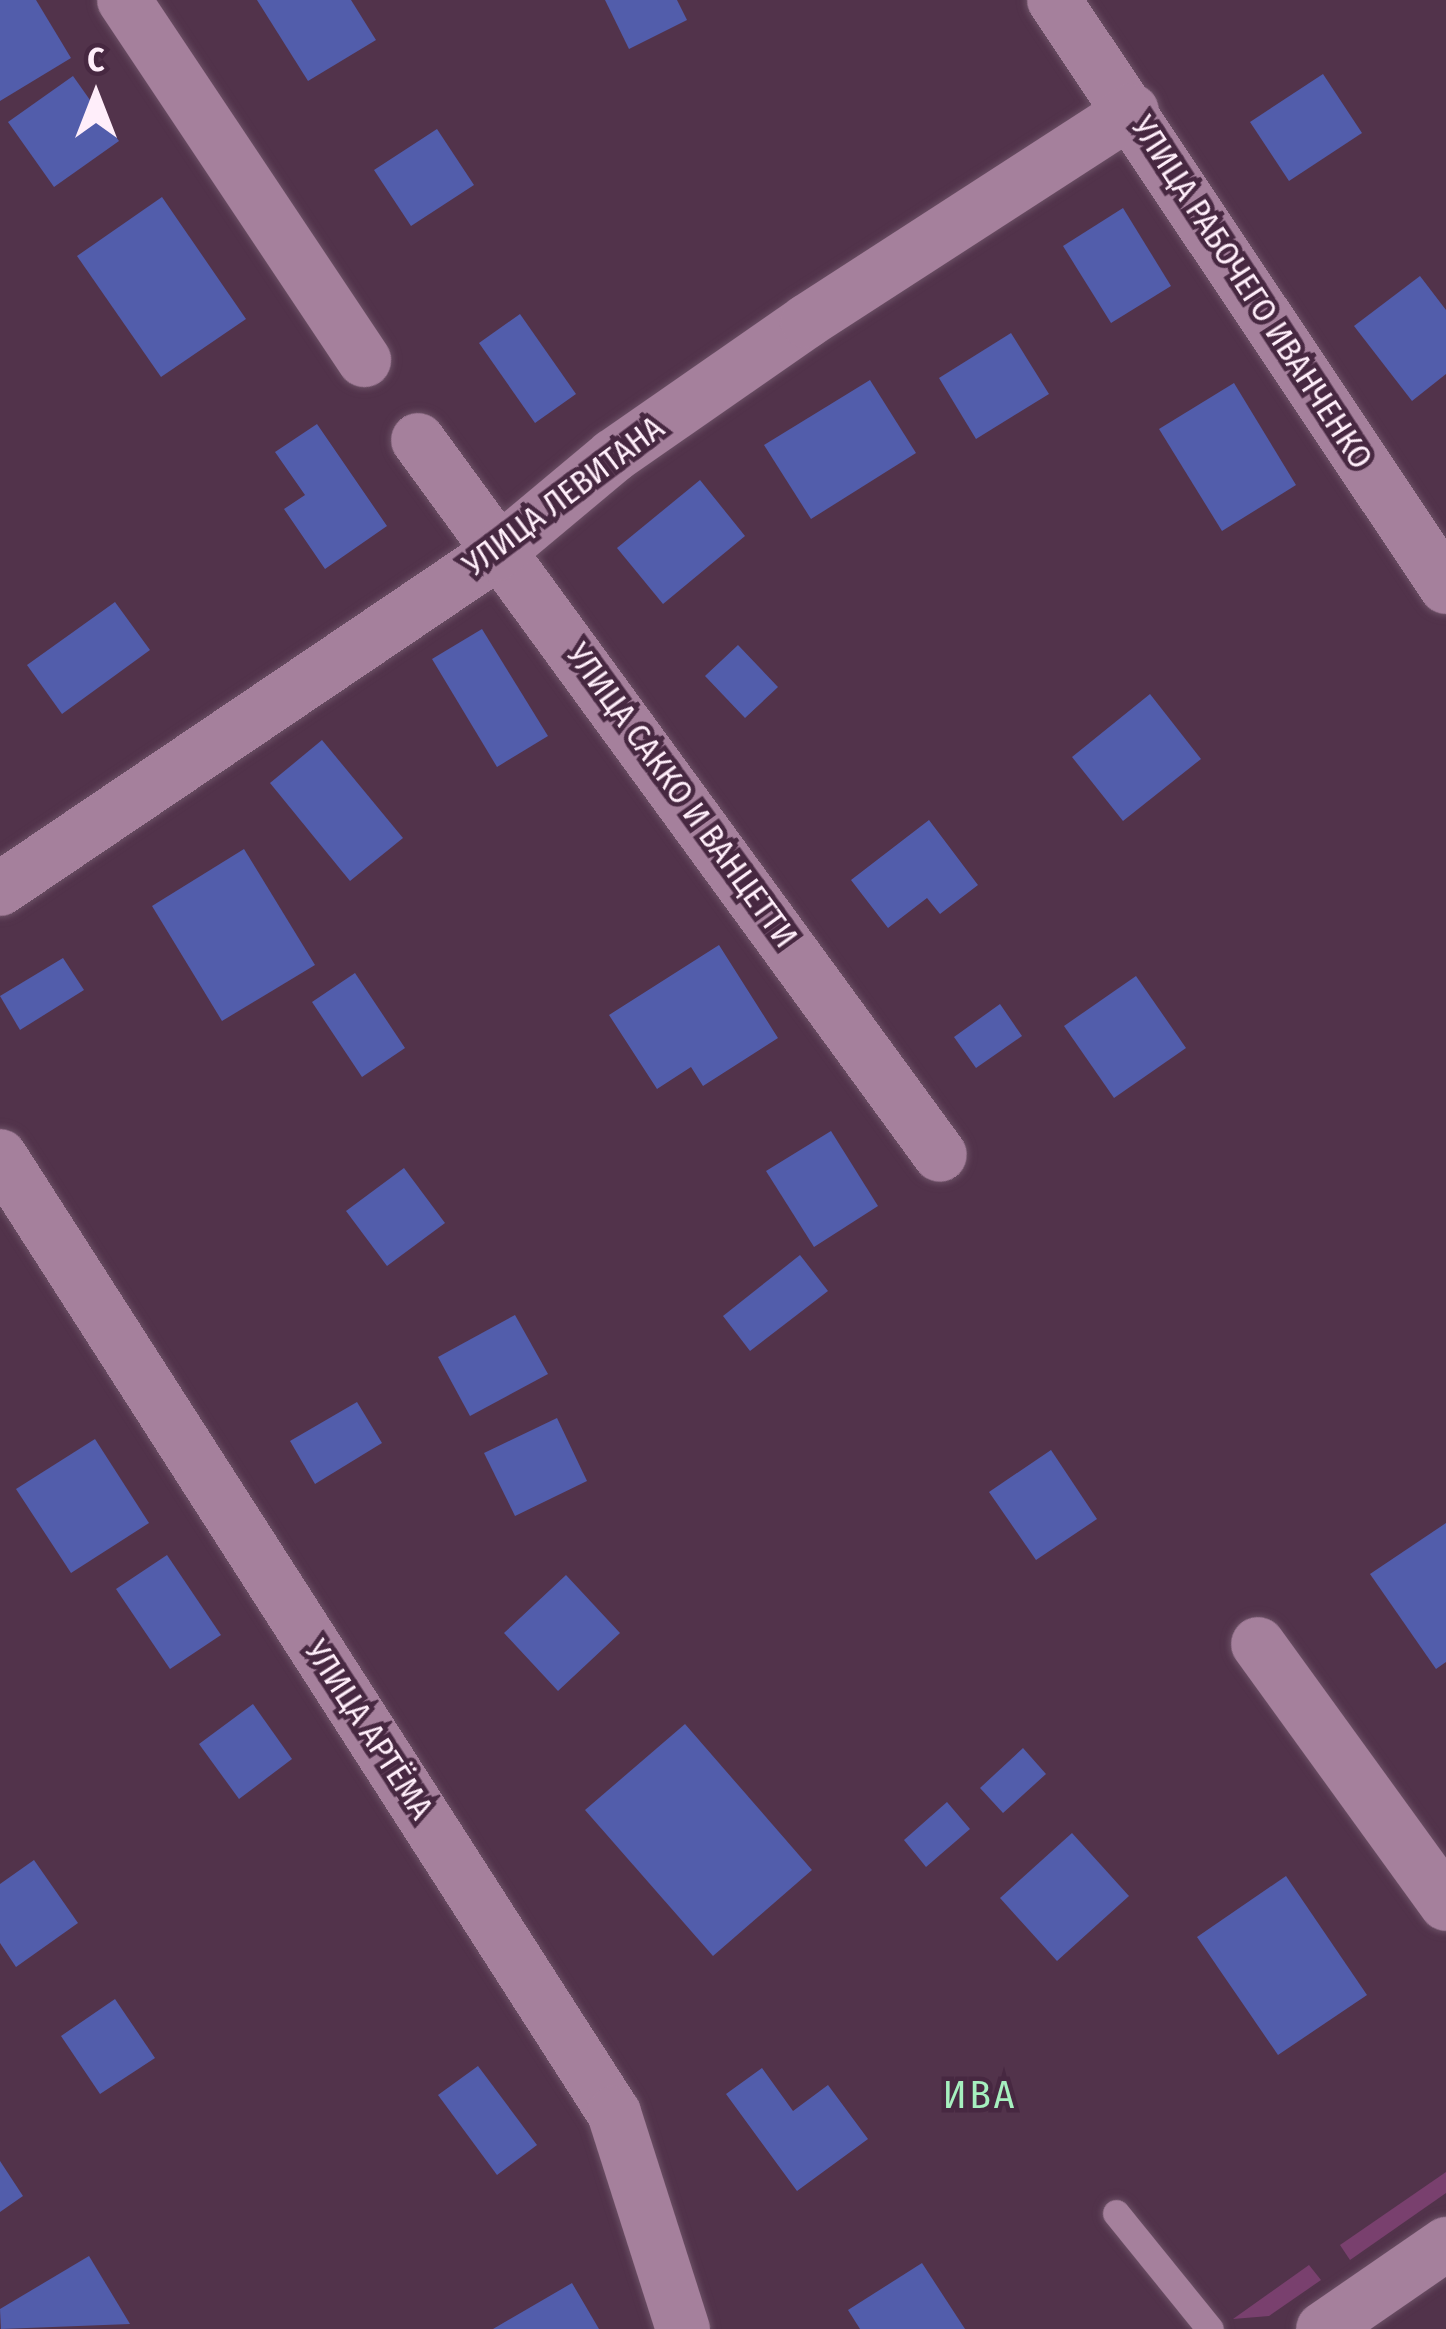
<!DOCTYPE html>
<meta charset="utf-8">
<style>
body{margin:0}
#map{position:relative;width:1446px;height:2329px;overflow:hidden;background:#52334b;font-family:"Fira Sans Condensed",sans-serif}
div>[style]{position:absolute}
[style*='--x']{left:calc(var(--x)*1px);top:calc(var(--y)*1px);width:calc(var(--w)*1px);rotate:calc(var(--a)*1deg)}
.green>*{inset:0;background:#79406e}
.building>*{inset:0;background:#525dab}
.roads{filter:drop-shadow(0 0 3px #6b5065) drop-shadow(0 0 3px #6b5065)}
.service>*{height:27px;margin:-13.5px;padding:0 13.5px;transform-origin:13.5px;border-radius:13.5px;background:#a5809c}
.minor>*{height:54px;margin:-27px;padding:0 27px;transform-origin:27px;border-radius:27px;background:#a5809c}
span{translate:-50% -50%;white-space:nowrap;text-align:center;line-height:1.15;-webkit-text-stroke:9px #472841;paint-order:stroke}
.street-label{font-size:33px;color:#ffeefa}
.quarter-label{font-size:39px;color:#a6f0bf;letter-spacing:3px}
.north{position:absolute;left:36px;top:36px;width:120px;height:120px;-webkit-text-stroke:9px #472841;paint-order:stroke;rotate:0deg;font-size:33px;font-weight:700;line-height:48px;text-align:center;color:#ffeefa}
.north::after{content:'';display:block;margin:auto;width:42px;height:54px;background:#ffeefa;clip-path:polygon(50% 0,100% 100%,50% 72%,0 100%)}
</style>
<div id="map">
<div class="green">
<div style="clip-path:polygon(1446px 2172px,1446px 2193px,1350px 2260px,1340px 2245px)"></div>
<div style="clip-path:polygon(1309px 2265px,1321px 2280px,1269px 2316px,1233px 2319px)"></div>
</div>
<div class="building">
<div style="clip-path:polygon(0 0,36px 0,71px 58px,0 101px)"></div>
<div style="clip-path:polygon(257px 0,351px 0,376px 40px,308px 81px)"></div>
<div style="clip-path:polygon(605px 0,677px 0,687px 20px,629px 49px)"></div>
<div style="clip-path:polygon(1323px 74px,1362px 133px,1289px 181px,1250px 122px)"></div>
<div style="clip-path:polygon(73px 76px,119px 141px,54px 187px,8px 122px)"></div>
<div style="clip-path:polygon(437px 129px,474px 185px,411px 226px,374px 170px)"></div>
<div style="clip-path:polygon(162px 197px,246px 319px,161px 377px,77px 256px)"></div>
<div style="clip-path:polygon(1123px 208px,1171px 286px,1111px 323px,1063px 246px)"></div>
<div style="clip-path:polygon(1420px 276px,1446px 310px,1446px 374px,1412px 401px,1354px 326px)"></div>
<div style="clip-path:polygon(520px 314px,576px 394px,535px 423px,479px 343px)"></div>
<div style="clip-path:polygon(1011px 333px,1049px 394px,976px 439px,939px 378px)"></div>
<div style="clip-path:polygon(870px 380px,916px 453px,811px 519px,764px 445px)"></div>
<div style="clip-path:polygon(1234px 383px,1296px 485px,1222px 531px,1159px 429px)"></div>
<div style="clip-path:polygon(317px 424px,387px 526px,325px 569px,284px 509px,305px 495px,275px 452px)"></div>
<div style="clip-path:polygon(700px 480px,745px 536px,663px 604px,617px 548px)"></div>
<div style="clip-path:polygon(115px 602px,150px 650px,62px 714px,27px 665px)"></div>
<div style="clip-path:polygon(482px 629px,548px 736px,497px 767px,432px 659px)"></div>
<div style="clip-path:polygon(738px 645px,778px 687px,745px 718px,705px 676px)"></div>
<div style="clip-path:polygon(1150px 694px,1201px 759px,1123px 821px,1072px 757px)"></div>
<div style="clip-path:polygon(322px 740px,403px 838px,350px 881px,270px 783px)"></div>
<div style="clip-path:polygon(929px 820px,978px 885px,940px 914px,927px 898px,888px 928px,851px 880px)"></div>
<div style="clip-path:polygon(244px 849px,315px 965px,222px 1021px,152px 906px)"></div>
<div style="clip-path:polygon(719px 945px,778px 1038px,703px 1086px,691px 1067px,657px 1089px,609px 1015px)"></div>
<div style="clip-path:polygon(63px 958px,84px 990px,20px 1030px,0 996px)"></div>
<div style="clip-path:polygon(355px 973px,405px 1048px,362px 1077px,312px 1002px)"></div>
<div style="clip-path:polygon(1136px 976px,1186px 1048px,1114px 1098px,1064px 1026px)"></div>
<div style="clip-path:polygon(1000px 1004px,1022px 1036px,976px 1068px,954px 1037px)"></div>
<div style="clip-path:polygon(831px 1131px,878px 1206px,814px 1247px,766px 1171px)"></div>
<div style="clip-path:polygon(404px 1168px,445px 1223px,387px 1266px,346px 1211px)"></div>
<div style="clip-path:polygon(800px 1255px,828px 1291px,750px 1351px,723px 1316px)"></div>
<div style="clip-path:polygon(515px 1315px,548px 1374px,470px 1416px,438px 1357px)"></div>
<div style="clip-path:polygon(357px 1402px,382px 1443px,315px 1484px,290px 1441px)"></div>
<div style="clip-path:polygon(557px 1418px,587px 1481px,515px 1516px,484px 1453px)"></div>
<div style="clip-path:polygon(95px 1439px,149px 1523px,71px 1573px,16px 1489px)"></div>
<div style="clip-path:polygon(1051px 1450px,1097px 1519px,1036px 1560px,989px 1492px)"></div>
<div style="clip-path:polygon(1446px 1523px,1446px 1662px,1436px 1669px,1370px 1574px)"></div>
<div style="clip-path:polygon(167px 1555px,221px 1635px,170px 1669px,116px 1589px)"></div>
<div style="clip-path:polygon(566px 1575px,620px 1633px,558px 1691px,504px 1633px)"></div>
<div style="clip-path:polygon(253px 1704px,292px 1759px,239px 1799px,199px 1744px)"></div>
<div style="clip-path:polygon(685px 1724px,812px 1870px,713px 1956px,585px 1810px)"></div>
<div style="clip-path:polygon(1023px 1748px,1046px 1774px,1003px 1813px,980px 1788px)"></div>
<div style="clip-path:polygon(947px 1802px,970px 1829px,926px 1867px,904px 1840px)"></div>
<div style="clip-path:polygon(1072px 1833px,1129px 1896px,1057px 1961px,1000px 1898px)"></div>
<div style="clip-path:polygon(34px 1860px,78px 1923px,16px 1967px,0 1943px,0 1884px)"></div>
<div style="clip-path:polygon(1286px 1876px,1367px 1995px,1278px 2055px,1197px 1937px)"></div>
<div style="clip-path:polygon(115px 1999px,155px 2058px,100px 2094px,61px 2036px)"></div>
<div style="clip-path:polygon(478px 2066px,537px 2145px,497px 2175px,438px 2095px)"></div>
<div style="clip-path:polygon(762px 2068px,793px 2111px,828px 2085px,868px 2139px,797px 2191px,726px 2094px)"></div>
<div style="clip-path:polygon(0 2161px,23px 2196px,0 2212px)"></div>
<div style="clip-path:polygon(89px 2256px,130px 2324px,1px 2329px,0 2309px)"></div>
<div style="clip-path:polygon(922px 2263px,965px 2329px,860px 2329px,848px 2310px)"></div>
<div style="clip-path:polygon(572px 2283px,599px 2329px,493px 2329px)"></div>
</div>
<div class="roads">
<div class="service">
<div style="--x:1116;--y:2213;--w:149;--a:51"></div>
</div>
<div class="minor">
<div style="--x:124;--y:0;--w:433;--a:56.3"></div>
<div style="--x:1054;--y:0;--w:706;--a:56.26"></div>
<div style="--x:418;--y:440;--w:885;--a:53.87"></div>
<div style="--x:0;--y:889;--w:599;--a:-34.04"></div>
<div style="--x:496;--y:554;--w:153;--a:-39.9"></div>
<div style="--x:613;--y:456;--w:236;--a:-34.8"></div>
<div style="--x:807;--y:321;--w:387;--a:-32.9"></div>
<div style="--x:0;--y:1156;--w:1137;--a:57.32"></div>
<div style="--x:614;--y:2113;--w:227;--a:72.3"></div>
<div style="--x:1258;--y:1644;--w:321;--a:54.1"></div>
<div style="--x:1323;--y:2329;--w:150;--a:-34.6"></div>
</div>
</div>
<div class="street-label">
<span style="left:1251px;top:293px;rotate:57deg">УЛИЦА РАБОЧЕГО ИВАНЧЕНКО</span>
<span style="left:564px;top:497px;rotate:-37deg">УЛИЦА ЛЕВИТАНА</span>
<span style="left:681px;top:796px;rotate:54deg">УЛИЦА САККО И ВАНЦЕТТИ</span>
<span style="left:368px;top:1730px;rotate:57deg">УЛИЦА АРТЁМА</span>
</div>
<div class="quarter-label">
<span style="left:980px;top:2095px">ИВА</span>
</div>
<div class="north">С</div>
</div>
